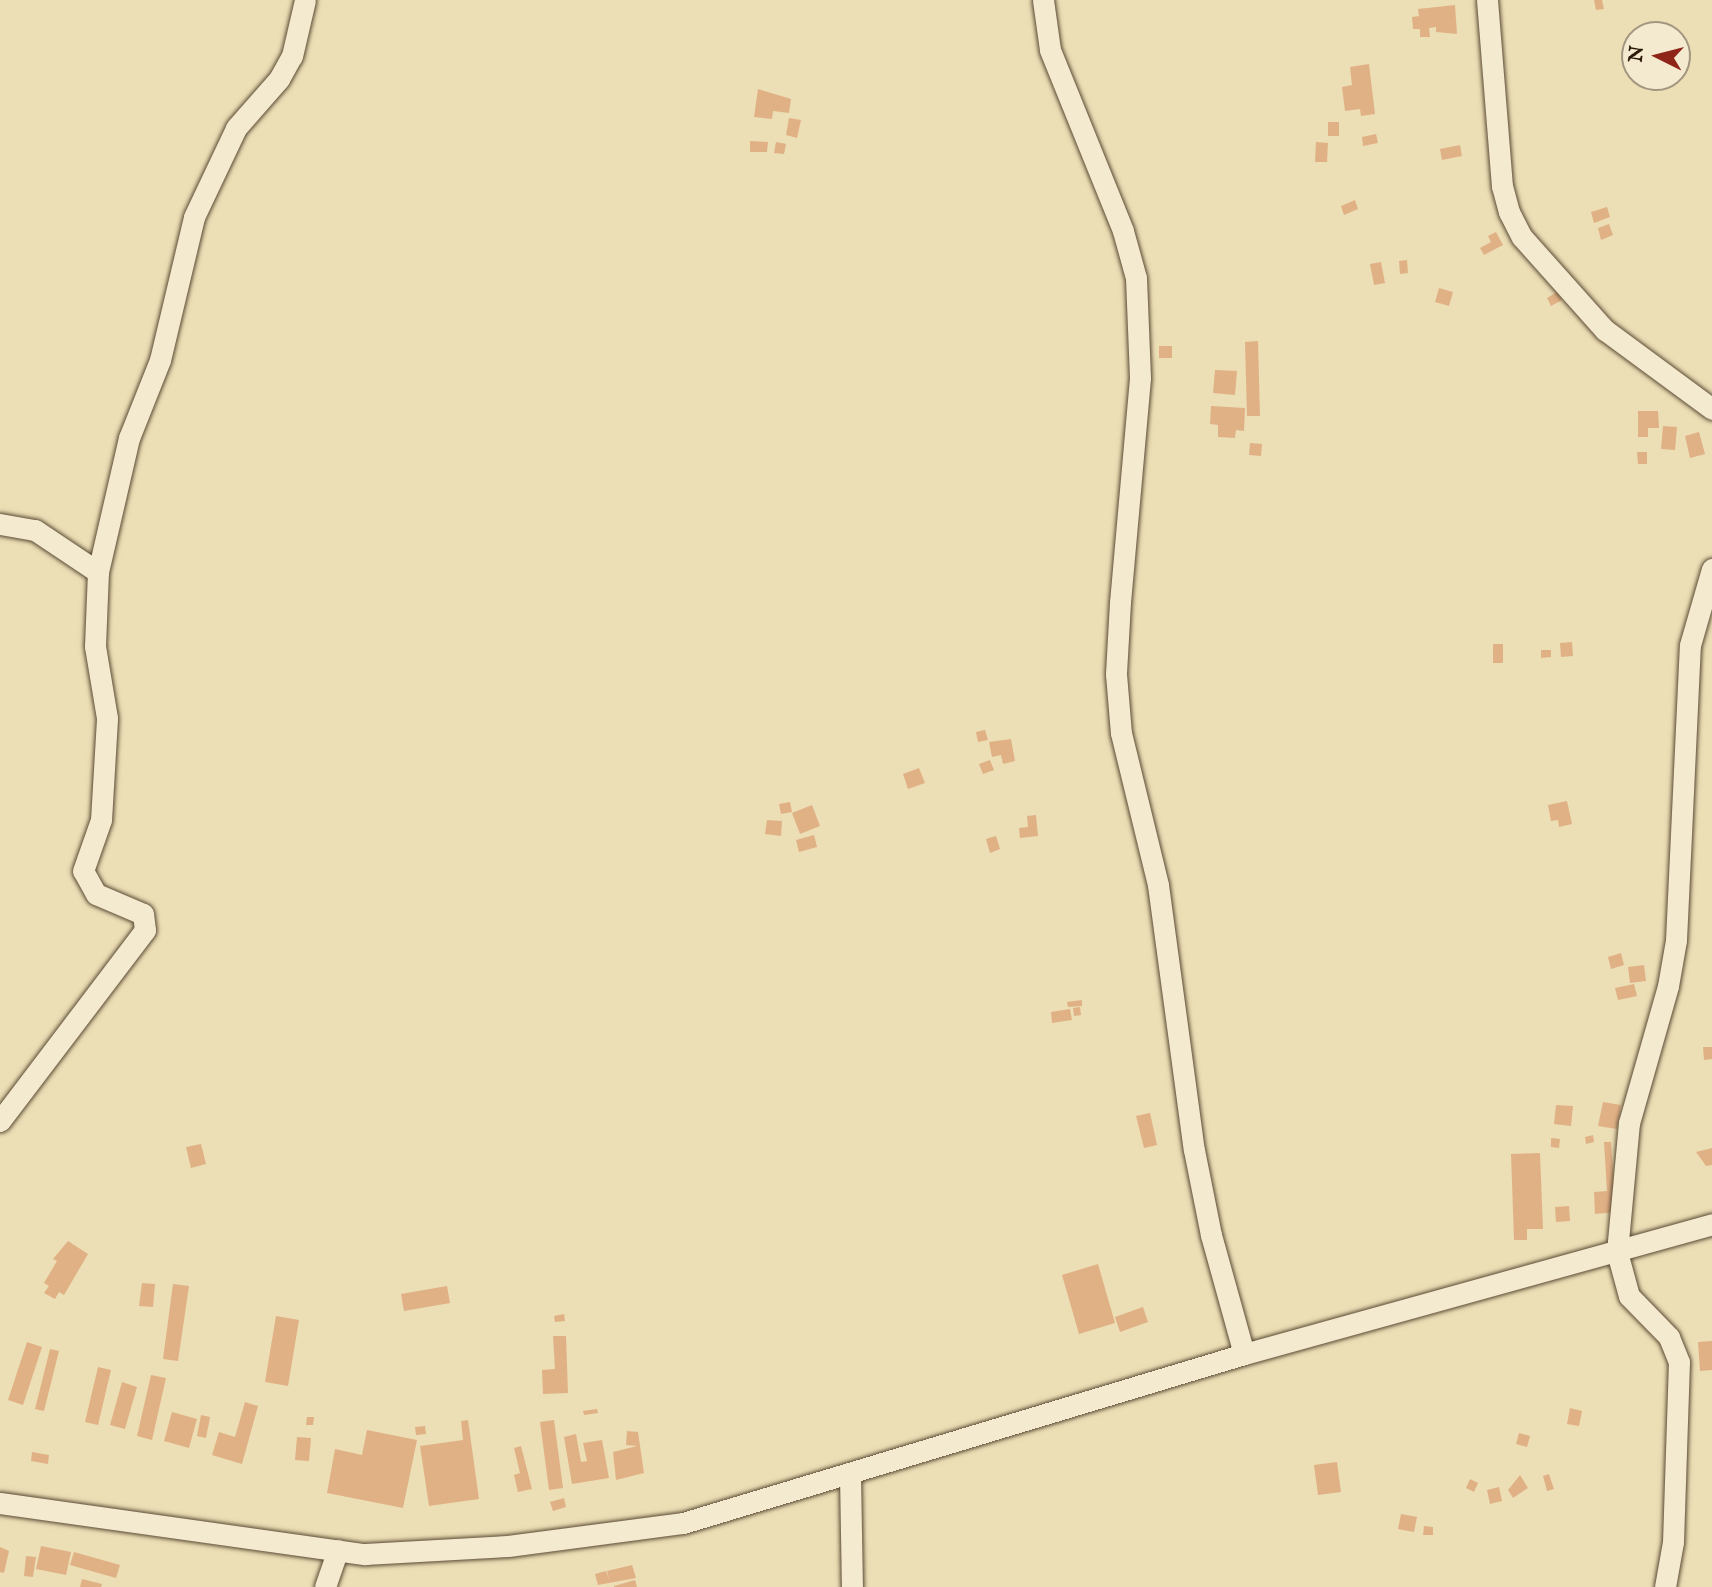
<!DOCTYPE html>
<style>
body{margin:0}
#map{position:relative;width:1712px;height:1587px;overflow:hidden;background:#ecdeb5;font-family:"IM FELL English",serif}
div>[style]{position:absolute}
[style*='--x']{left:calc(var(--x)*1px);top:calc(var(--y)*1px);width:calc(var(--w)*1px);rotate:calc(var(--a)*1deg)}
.building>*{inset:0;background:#e1b186}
.roads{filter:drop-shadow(0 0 2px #5a4a34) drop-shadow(0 0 2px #5a4a34)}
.minor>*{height:21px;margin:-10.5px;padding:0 10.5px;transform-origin:10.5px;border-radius:10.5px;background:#f3eacf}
span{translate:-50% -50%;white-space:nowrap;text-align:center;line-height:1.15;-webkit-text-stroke:5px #f3eacf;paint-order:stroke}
.north{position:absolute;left:1621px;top:21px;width:70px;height:70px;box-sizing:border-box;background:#f3eacf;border:2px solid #a39680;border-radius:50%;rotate:276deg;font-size:19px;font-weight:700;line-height:28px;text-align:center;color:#2a1809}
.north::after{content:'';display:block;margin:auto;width:24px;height:32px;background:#8f2418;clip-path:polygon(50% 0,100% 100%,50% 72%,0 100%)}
</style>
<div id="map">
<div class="building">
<div style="clip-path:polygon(1594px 0,1602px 0,1604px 9px,1596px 10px)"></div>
<div style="clip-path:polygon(1455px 5px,1457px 34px,1436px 32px,1436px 27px,1429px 28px,1430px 37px,1420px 37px,1420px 29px,1413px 29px,1412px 17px,1419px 16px,1418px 9px)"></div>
<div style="clip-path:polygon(1369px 64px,1375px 114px,1361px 116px,1360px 109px,1345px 111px,1342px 87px,1352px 85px,1350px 67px)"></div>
<div style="clip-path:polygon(758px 89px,791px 99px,789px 113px,773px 111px,772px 119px,754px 117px)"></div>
<div style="clip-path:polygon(789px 118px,801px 120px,797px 138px,786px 135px)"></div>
<div style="clip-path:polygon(1328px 122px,1339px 122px,1339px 136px,1328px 136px)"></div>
<div style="clip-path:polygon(1376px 134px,1378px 143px,1363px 146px,1362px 137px)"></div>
<div style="clip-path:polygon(750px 141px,768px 142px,767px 152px,750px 152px)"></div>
<div style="clip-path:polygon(776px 142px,786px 144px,784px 154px,774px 153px)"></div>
<div style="clip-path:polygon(1316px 142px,1328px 143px,1327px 162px,1315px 162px)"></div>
<div style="clip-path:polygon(1460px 145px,1462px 156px,1442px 160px,1440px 149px)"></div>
<div style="clip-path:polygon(1355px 200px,1358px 209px,1344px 215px,1341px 206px)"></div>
<div style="clip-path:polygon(1607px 207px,1610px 217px,1594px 223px,1591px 212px)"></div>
<div style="clip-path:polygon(1609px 224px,1613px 235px,1601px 240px,1598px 228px)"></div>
<div style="clip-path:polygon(1496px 232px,1503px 245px,1484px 255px,1480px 248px,1491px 242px,1488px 236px)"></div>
<div style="clip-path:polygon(1407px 260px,1408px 273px,1400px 274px,1399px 261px)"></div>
<div style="clip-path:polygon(1381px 262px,1385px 283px,1374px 285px,1370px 264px)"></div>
<div style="clip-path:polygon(1439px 288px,1453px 292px,1449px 306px,1435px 302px)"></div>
<div style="clip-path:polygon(1557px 292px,1562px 300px,1551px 306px,1547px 298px)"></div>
<div style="clip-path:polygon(1258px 341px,1260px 416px,1247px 416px,1245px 342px)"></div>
<div style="clip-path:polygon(1159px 346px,1172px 346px,1172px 358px,1159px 358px)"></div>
<div style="clip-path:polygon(1215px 370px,1237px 371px,1235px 395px,1213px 393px)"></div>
<div style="clip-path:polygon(1211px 406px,1245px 408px,1244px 431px,1236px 430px,1235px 438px,1218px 437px,1218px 425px,1210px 424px)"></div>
<div style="clip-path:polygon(1638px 411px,1658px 411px,1659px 428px,1648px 428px,1648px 437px,1638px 437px)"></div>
<div style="clip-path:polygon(1663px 426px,1677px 427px,1675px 450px,1661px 449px)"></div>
<div style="clip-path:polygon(1699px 432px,1705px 454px,1690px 458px,1685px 436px)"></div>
<div style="clip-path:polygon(1250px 443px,1262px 444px,1261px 456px,1249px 455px)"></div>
<div style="clip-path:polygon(1637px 452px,1647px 452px,1647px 464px,1638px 464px)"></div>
<div style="clip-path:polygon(1572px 642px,1573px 656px,1561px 657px,1560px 643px)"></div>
<div style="clip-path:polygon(1493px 644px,1503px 644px,1503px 663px,1493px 663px)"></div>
<div style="clip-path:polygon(1541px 650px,1551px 650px,1551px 657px,1541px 658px)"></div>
<div style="clip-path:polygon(985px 730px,988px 740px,978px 742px,976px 732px)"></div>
<div style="clip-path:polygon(1011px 739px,1015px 761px,1003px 764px,1001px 755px,992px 757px,989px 742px)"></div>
<div style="clip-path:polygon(990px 760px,994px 770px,983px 774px,979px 764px)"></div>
<div style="clip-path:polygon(919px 768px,925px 783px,908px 789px,903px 774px)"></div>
<div style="clip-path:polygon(1567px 801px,1572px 824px,1559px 827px,1558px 820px,1551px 821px,1548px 805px)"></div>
<div style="clip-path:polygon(790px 802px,792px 812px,781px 814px,779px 804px)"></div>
<div style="clip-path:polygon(812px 805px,820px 826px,800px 834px,792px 813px)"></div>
<div style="clip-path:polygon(1036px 815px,1038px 836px,1020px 838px,1019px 828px,1028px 827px,1027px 816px)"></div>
<div style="clip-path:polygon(767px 820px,782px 821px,781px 836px,765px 834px)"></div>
<div style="clip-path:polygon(814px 835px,817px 847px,799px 852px,796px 840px)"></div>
<div style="clip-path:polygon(996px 836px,1000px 849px,990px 853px,986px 839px)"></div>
<div style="clip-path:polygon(1621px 953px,1624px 965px,1611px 969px,1608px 957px)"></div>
<div style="clip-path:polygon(1644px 965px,1646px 981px,1630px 983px,1628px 967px)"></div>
<div style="clip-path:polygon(1634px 984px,1637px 996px,1618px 1000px,1615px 988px)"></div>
<div style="clip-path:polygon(1082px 1000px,1082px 1006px,1068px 1007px,1067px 1002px)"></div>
<div style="clip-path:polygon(1080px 1007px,1081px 1015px,1074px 1016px,1073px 1008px)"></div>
<div style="clip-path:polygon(1070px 1009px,1072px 1020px,1052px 1023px,1051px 1012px)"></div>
<div style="clip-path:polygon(1703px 1047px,1712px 1047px,1712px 1059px,1704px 1060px)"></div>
<div style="clip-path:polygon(1603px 1102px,1621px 1105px,1617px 1129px,1598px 1126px)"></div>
<div style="clip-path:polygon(1556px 1105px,1573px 1106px,1571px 1126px,1554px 1124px)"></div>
<div style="clip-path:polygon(1150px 1113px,1157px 1145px,1144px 1148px,1136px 1116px)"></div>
<div style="clip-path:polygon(1593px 1135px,1594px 1142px,1586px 1144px,1585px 1137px)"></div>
<div style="clip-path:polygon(1551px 1138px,1560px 1139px,1559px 1148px,1551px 1147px)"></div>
<div style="clip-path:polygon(1604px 1142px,1611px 1142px,1616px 1212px,1595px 1214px,1594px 1192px,1607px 1191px)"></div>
<div style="clip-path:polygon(201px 1144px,206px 1164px,191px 1168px,186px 1147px)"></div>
<div style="clip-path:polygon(1712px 1148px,1712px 1165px,1706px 1166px,1696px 1152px)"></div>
<div style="clip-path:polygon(1540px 1153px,1543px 1229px,1527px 1229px,1527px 1240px,1514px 1240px,1511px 1154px)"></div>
<div style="clip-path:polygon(1569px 1206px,1570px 1221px,1556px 1222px,1555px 1207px)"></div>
<div style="clip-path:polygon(68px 1241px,88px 1254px,64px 1295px,59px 1292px,55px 1299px,44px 1293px,49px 1286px,44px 1283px,57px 1261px,53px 1259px)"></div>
<div style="clip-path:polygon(1098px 1264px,1115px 1323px,1079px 1334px,1062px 1275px)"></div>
<div style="clip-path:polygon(142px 1283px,155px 1284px,153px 1307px,139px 1306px)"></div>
<div style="clip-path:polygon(173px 1284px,189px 1286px,178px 1361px,163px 1359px)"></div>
<div style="clip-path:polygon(447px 1286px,450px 1303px,404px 1311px,401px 1294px)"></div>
<div style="clip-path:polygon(1143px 1307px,1148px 1322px,1120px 1332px,1115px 1317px)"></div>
<div style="clip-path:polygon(564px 1314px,565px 1321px,555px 1322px,554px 1316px)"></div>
<div style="clip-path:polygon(276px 1316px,299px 1320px,288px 1386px,265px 1382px)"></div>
<div style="clip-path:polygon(553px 1336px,566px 1336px,568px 1393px,543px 1394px,542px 1370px,555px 1369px)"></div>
<div style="clip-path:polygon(1712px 1341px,1712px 1370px,1700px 1371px,1698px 1342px)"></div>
<div style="clip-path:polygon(27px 1342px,42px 1347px,23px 1405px,8px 1400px)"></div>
<div style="clip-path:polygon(50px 1349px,59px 1351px,44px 1411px,35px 1409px)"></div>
<div style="clip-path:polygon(98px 1367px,111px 1370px,98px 1425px,85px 1422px)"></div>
<div style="clip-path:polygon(151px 1375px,166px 1378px,152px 1440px,137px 1436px)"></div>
<div style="clip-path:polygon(122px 1382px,137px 1387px,125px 1429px,110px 1425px)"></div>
<div style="clip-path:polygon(245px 1402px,258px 1406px,242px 1464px,212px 1455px,219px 1432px,235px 1437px)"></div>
<div style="clip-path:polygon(1570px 1408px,1582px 1411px,1579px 1426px,1567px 1424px)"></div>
<div style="clip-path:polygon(597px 1409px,598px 1413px,584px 1415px,583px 1411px)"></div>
<div style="clip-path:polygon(172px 1412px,197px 1419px,189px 1448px,164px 1441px)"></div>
<div style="clip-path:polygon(201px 1415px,210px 1417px,206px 1438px,197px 1436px)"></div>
<div style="clip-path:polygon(307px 1417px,314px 1417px,313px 1425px,306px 1425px)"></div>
<div style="clip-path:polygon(468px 1420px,479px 1499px,429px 1506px,420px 1446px,463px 1440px,461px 1421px)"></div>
<div style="clip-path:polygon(554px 1420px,563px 1488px,549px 1490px,540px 1422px)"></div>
<div style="clip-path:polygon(425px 1426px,426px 1434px,416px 1435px,415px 1427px)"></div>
<div style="clip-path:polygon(367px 1430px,417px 1440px,403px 1508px,327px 1493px,335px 1449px,362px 1455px)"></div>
<div style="clip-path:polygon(627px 1431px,638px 1432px,644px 1473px,616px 1480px,613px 1452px,637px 1446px,626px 1445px)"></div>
<div style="clip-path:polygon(1519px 1433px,1530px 1436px,1527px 1447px,1516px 1444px)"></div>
<div style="clip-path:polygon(576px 1434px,581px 1462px,587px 1461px,583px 1443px,602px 1440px,609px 1478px,572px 1484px,564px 1437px)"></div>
<div style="clip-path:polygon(297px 1437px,311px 1438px,309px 1461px,295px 1460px)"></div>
<div style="clip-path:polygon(521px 1446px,532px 1489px,518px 1492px,514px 1475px,520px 1473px,514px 1448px)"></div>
<div style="clip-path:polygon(32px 1452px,49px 1455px,48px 1464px,31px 1461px)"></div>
<div style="clip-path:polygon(1337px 1462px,1341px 1492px,1318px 1495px,1314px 1465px)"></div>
<div style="clip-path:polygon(1549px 1474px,1554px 1489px,1547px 1491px,1543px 1476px)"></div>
<div style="clip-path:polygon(1520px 1475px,1528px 1488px,1513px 1498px,1508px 1490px)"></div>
<div style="clip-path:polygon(1470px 1479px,1478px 1483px,1474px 1492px,1466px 1488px)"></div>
<div style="clip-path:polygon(1499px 1487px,1502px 1501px,1490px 1504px,1487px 1490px)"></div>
<div style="clip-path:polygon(564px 1498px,566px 1507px,553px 1511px,550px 1502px)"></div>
<div style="clip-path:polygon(1401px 1514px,1417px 1517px,1414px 1532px,1398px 1529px)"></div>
<div style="clip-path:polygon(1424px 1526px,1433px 1527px,1433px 1535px,1423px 1535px)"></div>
<div style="clip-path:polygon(41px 1546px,71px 1552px,66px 1575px,36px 1569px)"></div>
<div style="clip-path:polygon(0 1547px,9px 1551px,4px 1573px,0 1572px)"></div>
<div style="clip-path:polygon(74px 1552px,120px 1565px,116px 1578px,70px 1565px)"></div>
<div style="clip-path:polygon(26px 1556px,36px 1557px,33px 1577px,24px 1576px)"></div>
<div style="clip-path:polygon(632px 1565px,636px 1578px,598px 1585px,595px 1574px,606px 1571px,609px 1579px,607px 1571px)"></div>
<div style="clip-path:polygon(82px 1579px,102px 1584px,101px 1587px,80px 1587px)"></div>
<div style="clip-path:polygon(635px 1580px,637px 1587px,614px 1587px,614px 1586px)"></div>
</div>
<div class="roads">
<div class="minor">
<div style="--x:1043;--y:0;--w:50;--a:82"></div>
<div style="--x:1050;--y:50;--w:195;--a:68"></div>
<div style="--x:1123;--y:231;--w:49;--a:74.5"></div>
<div style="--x:1136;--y:278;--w:100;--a:87.7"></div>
<div style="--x:1140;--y:378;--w:225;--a:95.1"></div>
<div style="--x:1120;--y:602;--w:72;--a:93.2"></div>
<div style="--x:1116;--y:674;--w:59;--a:85.2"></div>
<div style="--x:1121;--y:733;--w:156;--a:76.3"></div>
<div style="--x:1158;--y:885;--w:267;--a:82.3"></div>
<div style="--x:1194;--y:1150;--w:87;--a:78.7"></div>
<div style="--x:1211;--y:1235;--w:123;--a:74.5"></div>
<div style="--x:1487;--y:0;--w:187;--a:85.4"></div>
<div style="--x:1502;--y:186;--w:27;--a:75"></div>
<div style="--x:1509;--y:212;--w:28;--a:63"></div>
<div style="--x:1522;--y:237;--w:125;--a:48.3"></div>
<div style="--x:1605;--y:330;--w:133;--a:36.4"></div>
<div style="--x:0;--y:524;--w:36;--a:10"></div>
<div style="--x:35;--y:530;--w:76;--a:33.7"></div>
<div style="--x:0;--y:1121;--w:240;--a:-52.8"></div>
<div style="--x:145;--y:930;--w:16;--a:-97"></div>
<div style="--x:143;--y:914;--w:51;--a:-156.9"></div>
<div style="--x:96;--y:894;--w:26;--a:-119"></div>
<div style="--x:83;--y:871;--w:54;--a:-70.6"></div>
<div style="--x:101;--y:820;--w:102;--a:-86.6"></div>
<div style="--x:107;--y:718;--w:73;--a:-99.5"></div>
<div style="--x:95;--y:646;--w:74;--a:-87.7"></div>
<div style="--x:98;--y:572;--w:138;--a:-77"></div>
<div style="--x:129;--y:438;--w:84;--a:-68.3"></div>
<div style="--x:160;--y:360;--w:147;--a:-76.6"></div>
<div style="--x:194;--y:217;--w:98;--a:-64.7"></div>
<div style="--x:236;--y:128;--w:65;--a:-48.7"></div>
<div style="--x:279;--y:79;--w:26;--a:-61"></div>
<div style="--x:292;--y:56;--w:57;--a:-76.9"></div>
<div style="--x:850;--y:1475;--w:112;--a:89"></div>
<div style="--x:0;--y:1503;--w:369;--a:8"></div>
<div style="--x:365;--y:1554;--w:143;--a:-3.2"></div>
<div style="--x:508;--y:1546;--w:177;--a:-7.5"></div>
<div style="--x:683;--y:1523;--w:586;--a:-16.76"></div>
<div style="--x:1244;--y:1354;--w:486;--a:-15.5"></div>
<div style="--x:325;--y:1587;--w:39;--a:-71"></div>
<div style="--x:1665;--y:1587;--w:46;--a:-79.9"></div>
<div style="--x:1673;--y:1542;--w:180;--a:-88.1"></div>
<div style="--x:1679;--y:1362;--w:27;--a:-112"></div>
<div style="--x:1669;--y:1337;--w:57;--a:-134.3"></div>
<div style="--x:1629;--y:1296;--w:46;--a:-105.3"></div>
<div style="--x:1617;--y:1252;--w:130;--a:-84.7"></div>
<div style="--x:1629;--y:1123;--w:142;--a:-74.1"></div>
<div style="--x:1668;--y:986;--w:47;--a:-80.1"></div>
<div style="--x:1676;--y:940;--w:295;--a:-87.3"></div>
<div style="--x:1690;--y:645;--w:79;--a:-73.9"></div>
</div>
</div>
<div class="north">N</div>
</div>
